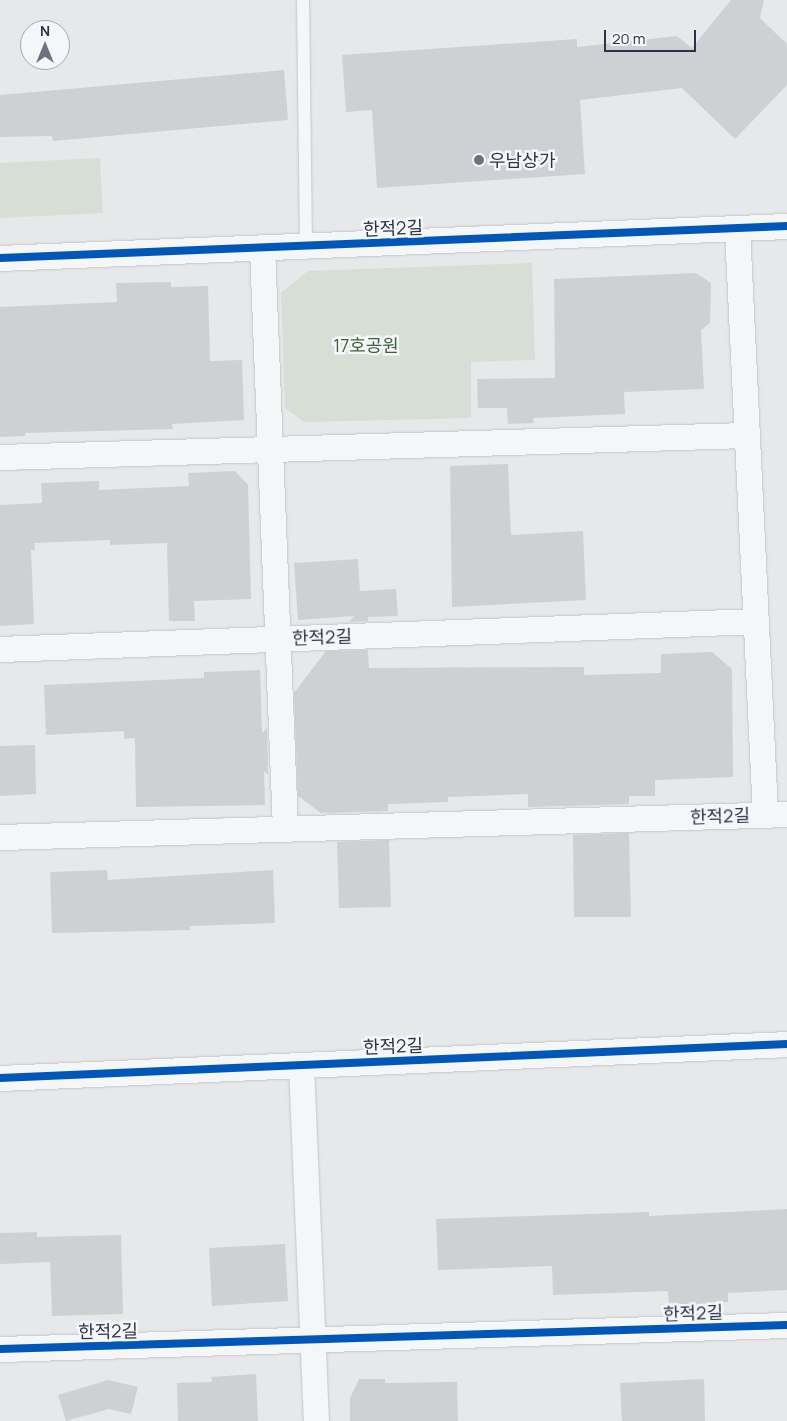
<!DOCTYPE html>
<meta charset="utf-8">
<style>
body{margin:0}
#map{position:relative;width:787px;height:1421px;overflow:hidden;background:#e6e8ea;font-family:Manrope,"Noto Sans KR",sans-serif}
div>[style]{position:absolute}
[style*='--x']{left:calc(var(--x)*1px);top:calc(var(--y)*1px);width:calc(var(--w)*1px);rotate:calc(var(--a)*1deg)}
.green>*{inset:0;background:#d6ded6}
.building>*{inset:0;background:#ced0d3}
.roads{filter:drop-shadow(0 0 1px #c4c6c8) drop-shadow(0 0 1px #c4c6c8)}
.service>*{height:12px;margin:-6px;padding:0 6px;transform-origin:6px;border-radius:6px;background:#f5f6f7}
.minor>*{height:25px;margin:-12.5px;padding:0 12.5px;transform-origin:12.5px;border-radius:12.5px;background:#f5f6f7}
.cycleway>*{height:8px;margin:-4px;padding:0 4px;transform-origin:4px;border-radius:4px;background:#0057b8}
.dots>*{width:14px;height:14px;translate:-50% -50%;box-sizing:border-box;border:2px solid #f4f6f9;border-radius:50%}
span{translate:-50% -50%;white-space:nowrap;text-align:center;line-height:1.15;-webkit-text-stroke:5px #f4f6f9;paint-order:stroke}
.poi-label{font-size:18px;color:#2b3445}
.left{translate:0 -50%;text-align:left}
.street-label{font-size:18px;color:#2b3445}
.park-label{font-size:18px;color:#3f6138}
.north{position:absolute;left:20px;top:20px;width:50px;height:50px;box-sizing:border-box;background:#f4f6f9;border:1px solid #a4a8b1;border-radius:50%;rotate:0deg;font-size:14px;font-weight:700;line-height:20px;text-align:center;color:#2b3445}
.north::after{content:'';display:block;margin:auto;width:18px;height:22px;background:#6c737f;clip-path:polygon(50% 0,100% 100%,50% 72%,0 100%)}
.scale{position:absolute;left:604px;top:30px;width:92px;height:22px;box-sizing:border-box;border:2px solid #2b3445;border-top:0;padding-left:6px;font-size:15px;line-height:18px;white-space:nowrap;color:#2b3445;-webkit-text-stroke:4px #f4f6f9;paint-order:stroke}
</style>
<div id="map">
<div class="green">
<div style="clip-path:polygon(100px 158px,103px 213px,0 218px,0 163px)"></div>
<div style="clip-path:polygon(532px 263px,535px 360px,471px 362px,471px 418px,304px 422px,285px 408px,281px 293px,308px 271px)"></div>
</div>
<div class="building">
<div style="clip-path:polygon(731px 0,764px 0,760px 18px,787px 44px,787px 85px,735px 139px,682px 88px,580px 100px,585px 174px,377px 188px,372px 110px,346px 112px,342px 55px,577px 39px,577px 47px,677px 36px,692px 48px)"></div>
<div style="clip-path:polygon(284px 70px,288px 120px,53px 141px,52px 136px,0 137px,0 95px)"></div>
<div style="clip-path:polygon(696px 273px,711px 283px,710px 323px,701px 330px,704px 389px,624px 392px,625px 414px,533px 418px,534px 423px,508px 424px,507px 408px,478px 408px,477px 379px,555px 378px,554px 279px)"></div>
<div style="clip-path:polygon(171px 282px,171px 287px,208px 286px,210px 361px,242px 360px,244px 420px,172px 424px,173px 429px,25px 433px,25px 436px,0 437px,0 307px,117px 302px,116px 283px)"></div>
<div style="clip-path:polygon(508px 464px,511px 535px,583px 531px,586px 600px,452px 607px,450px 466px)"></div>
<div style="clip-path:polygon(235px 471px,248px 485px,251px 599px,194px 601px,195px 621px,169px 621px,167px 543px,110px 545px,110px 540px,34px 543px,35px 550px,31px 550px,34px 624px,0 626px,0 505px,42px 503px,41px 483px,99px 481px,99px 490px,189px 486px,188px 473px)"></div>
<div style="clip-path:polygon(358px 559px,360px 591px,396px 589px,398px 616px,368px 617px,368px 621px,349px 622px,354px 616px,298px 620px,294px 563px)"></div>
<div style="clip-path:polygon(368px 650px,369px 668px,584px 667px,584px 675px,661px 673px,661px 654px,712px 652px,732px 669px,733px 777px,655px 780px,655px 796px,629px 796px,629px 804px,528px 807px,528px 794px,448px 797px,448px 802px,388px 804px,388px 811px,321px 813px,298px 796px,294px 693px,326px 651px)"></div>
<div style="clip-path:polygon(260px 670px,262px 733px,267px 728px,268px 775px,264px 771px,265px 805px,136px 807px,135px 738px,124px 739px,124px 731px,46px 735px,44px 685px,204px 678px,204px 672px)"></div>
<div style="clip-path:polygon(35px 745px,36px 794px,0 796px,0 746px)"></div>
<div style="clip-path:polygon(629px 833px,631px 917px,574px 917px,573px 835px)"></div>
<div style="clip-path:polygon(389px 840px,391px 907px,339px 908px,337px 842px)"></div>
<div style="clip-path:polygon(107px 870px,108px 880px,273px 870px,275px 923px,190px 926px,190px 930px,52px 933px,50px 872px)"></div>
<div style="clip-path:polygon(787px 1209px,787px 1290px,728px 1293px,728px 1302px,669px 1306px,668px 1291px,553px 1295px,552px 1266px,438px 1270px,436px 1219px,649px 1212px,649px 1216px)"></div>
<div style="clip-path:polygon(37px 1232px,37px 1237px,121px 1235px,123px 1314px,52px 1316px,50px 1262px,0 1264px,0 1233px)"></div>
<div style="clip-path:polygon(285px 1244px,288px 1301px,212px 1306px,209px 1248px)"></div>
<div style="clip-path:polygon(256px 1374px,258px 1421px,178px 1421px,177px 1383px,212px 1382px,211px 1377px)"></div>
<div style="clip-path:polygon(359px 1379px,385px 1379px,385px 1383px,457px 1382px,458px 1421px,350px 1421px,350px 1398px)"></div>
<div style="clip-path:polygon(704px 1379px,705px 1421px,622px 1421px,620px 1383px)"></div>
<div style="clip-path:polygon(108px 1380px,138px 1387px,131px 1414px,109px 1409px,66px 1421px,58px 1395px)"></div>
</div>
<div class="roads">
<div class="service">
<div style="--x:303;--y:0;--w:246;--a:89.3"></div>
</div>
<div class="minor">
<div style="--x:737;--y:229;--w:587;--a:87.26"></div>
<div style="--x:262;--y:248;--w:581;--a:87.73"></div>
<div style="--x:0;--y:258;--w:788;--a:-2.33"></div>
<div style="--x:0;--y:457;--w:747;--a:-1.69"></div>
<div style="--x:0;--y:649;--w:756;--a:-2.12"></div>
<div style="--x:0;--y:837;--w:787;--a:-1.67"></div>
<div style="--x:301;--y:1065;--w:356;--a:87.6"></div>
<div style="--x:0;--y:1078;--w:788;--a:-2.47"></div>
<div style="--x:0;--y:1349;--w:787;--a:-1.75"></div>
</div>
</div>
<div class="cycleway">
<div style="--x:0;--y:258;--w:788;--a:-2.33"></div>
<div style="--x:0;--y:1078;--w:788;--a:-2.47"></div>
<div style="--x:0;--y:1349;--w:787;--a:-1.75"></div>
</div>
<div class="dots">
<div style="left:479px;top:160px;background:#6c737f"></div>
</div>
<div class="poi-label">
<span class="left" style="left:489px;top:160px">우남상가</span>
</div>
<div class="street-label">
<span style="left:393px;top:228px;rotate:-2deg">한적2길</span>
<span style="left:322px;top:637px;rotate:-2deg">한적2길</span>
<span style="left:720px;top:816px;rotate:-2deg">한적2길</span>
<span style="left:393px;top:1046px;rotate:-2deg">한적2길</span>
<span style="left:693px;top:1313px;rotate:-2deg">한적2길</span>
<span style="left:108px;top:1331px;rotate:-1deg">한적2길</span>
</div>
<div class="park-label">
<span style="left:366px;top:345px">17호공원</span>
</div>
<div class="north">N</div>
<div class="scale">20 m</div>
</div>
